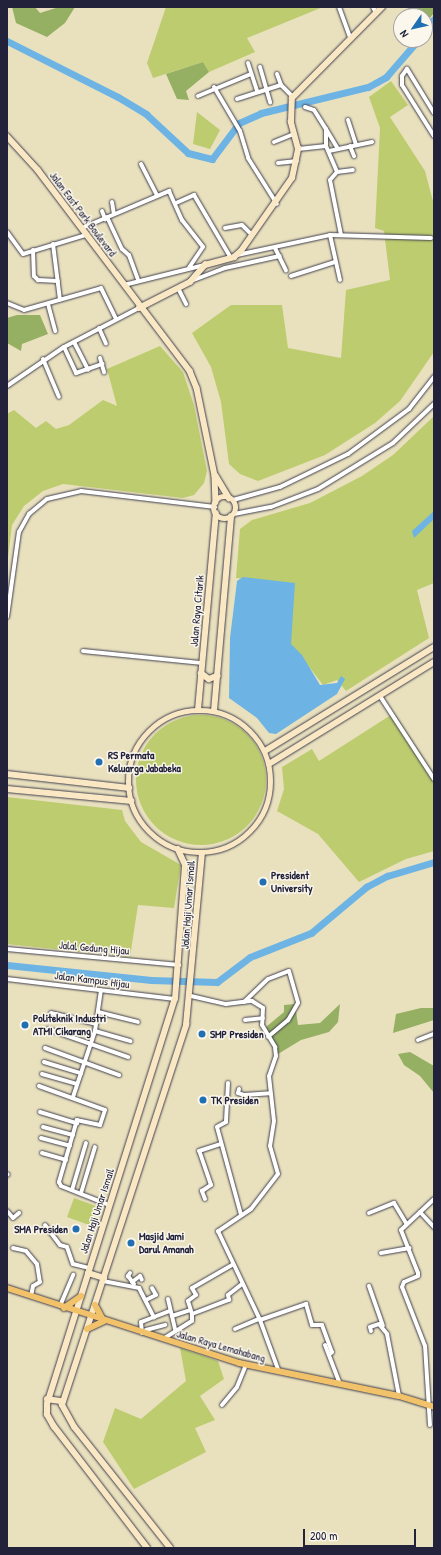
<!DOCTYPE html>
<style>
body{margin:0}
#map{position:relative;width:441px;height:1555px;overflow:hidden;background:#e9e1be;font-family:"Patrick Hand",sans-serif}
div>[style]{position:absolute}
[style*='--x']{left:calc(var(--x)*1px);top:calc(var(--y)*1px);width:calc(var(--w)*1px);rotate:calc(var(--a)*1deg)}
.green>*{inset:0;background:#bccc6f}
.round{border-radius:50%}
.forest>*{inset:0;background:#95b062}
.water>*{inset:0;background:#6db4e4}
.river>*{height:7px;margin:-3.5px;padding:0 3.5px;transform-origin:3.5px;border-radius:3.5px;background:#6db4e4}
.roads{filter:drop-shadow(0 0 1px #403f4f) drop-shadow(0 0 1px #403f4f)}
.street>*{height:4px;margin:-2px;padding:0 2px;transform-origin:2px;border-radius:2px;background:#fff}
.secondary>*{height:5.5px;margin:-2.75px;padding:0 2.75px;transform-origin:2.75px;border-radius:2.75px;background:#fae7c3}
.secondary>.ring{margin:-2.75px;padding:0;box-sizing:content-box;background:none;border:5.5px solid #fae7c3;border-radius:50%}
.primary>*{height:6px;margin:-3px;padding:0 3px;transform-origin:3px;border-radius:3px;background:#f2c26a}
.dots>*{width:11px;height:11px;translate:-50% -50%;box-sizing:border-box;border:2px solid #fbf7ec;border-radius:50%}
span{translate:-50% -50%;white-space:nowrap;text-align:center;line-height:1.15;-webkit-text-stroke:3px #fbf7ec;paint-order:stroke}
.street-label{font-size:11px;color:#22223b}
.poi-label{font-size:11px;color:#22223b;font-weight:700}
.left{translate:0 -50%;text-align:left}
.right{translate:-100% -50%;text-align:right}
.frame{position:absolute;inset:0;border:8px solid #22223b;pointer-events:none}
.north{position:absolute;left:393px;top:8px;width:40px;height:40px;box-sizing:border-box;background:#fbf7ec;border:1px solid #a4a2a5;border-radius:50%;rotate:236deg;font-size:11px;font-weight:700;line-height:16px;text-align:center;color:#22223b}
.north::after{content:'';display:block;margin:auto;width:14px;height:18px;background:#1f6fb2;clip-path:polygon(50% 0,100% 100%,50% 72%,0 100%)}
.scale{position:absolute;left:303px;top:1529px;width:113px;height:18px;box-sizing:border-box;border:2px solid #22223b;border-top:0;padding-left:5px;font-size:12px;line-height:14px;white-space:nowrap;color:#22223b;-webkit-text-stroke:3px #fbf7ec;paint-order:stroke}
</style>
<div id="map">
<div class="green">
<div style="clip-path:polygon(166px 7px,323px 7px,247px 38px,255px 52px,209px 72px,203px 62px,153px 78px,147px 63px)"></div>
<div style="clip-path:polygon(391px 81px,408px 105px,390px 117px,425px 171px,434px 205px,434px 352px,400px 401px,375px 423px,325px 455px,258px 481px,240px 474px,229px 464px,221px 402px,211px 367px,192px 333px,231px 305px,282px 305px,288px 348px,341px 358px,346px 290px,390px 280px,384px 231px,375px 228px,380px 128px,369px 97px)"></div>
<div style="clip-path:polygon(197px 112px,220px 130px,210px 149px,193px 144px)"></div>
<div style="clip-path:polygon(160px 346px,183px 372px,194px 405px,207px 471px,204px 483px,194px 495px,183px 498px,63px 484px,43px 491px,24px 506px,12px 525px,7px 566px,7px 414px,14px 410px,36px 428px,46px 421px,56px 429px,69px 425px,103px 400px,117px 406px,107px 369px)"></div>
<div style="clip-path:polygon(434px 416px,434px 583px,417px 590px,429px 638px,346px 691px,337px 680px,323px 685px,300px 655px,292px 651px,288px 641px,293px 584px,236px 578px,240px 529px,252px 520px,310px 503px,362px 476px,393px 455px)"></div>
<div style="clip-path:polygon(394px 713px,434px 774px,434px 851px,406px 859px,359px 882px,318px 834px,277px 811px,284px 789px,282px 767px,312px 749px,319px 761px)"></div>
<div class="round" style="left:136px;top:715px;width:130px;height:130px"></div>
<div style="clip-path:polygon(7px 797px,122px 810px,125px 821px,141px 842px,181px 865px,174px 908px,138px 905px,130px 957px,7px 944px)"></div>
<div style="clip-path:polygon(74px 1198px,96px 1206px,89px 1225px,67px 1217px)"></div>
<div style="clip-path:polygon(180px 1348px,218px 1361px,224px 1379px,200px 1396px,215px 1420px,195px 1428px,206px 1452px,134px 1489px,103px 1442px,115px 1408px,141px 1419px,186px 1381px)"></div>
</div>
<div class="forest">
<div style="clip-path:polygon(12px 7px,35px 7px,40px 13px,59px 7px,75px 7px,65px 23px,47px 37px,16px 23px)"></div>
<div style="clip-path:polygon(407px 7px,434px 7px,434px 13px,425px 24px,425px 16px,412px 16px)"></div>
<div style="clip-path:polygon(203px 62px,209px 72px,186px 91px,189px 100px,177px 99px,166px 74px)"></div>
<div style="clip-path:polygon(17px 315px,40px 315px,48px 334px,22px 344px,21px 351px,7px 343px,7px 318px)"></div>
<div style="clip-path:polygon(295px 1004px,298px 1025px,320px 1023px,340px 1004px,338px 1022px,329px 1032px,301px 1040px,278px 1054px,266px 1027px,284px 1012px,284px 1005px)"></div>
<div style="clip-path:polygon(421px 1008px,434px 1008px,434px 1020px,393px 1033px,396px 1014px)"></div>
<div style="clip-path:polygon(410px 1052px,434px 1066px,434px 1093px,420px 1076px,404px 1065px,398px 1054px)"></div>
</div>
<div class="water">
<div style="clip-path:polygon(434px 511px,434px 519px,414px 538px,412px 531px)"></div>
<div style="clip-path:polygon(243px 577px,295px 583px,291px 644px,302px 655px,320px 685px,337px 683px,341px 676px,345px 679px,337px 694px,276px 734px,269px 733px,257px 718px,229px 698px,230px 638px,237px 581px)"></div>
</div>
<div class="river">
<div style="--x:425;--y:31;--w:15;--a:-53"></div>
<div style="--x:7;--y:41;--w:124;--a:26.8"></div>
<div style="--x:118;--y:97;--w:33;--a:31"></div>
<div style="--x:146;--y:114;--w:57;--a:42.9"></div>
<div style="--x:188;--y:153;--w:25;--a:14"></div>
<div style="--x:212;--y:159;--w:45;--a:-53.1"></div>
<div style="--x:239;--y:123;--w:24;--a:-24"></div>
<div style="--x:261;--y:113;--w:110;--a:-13.7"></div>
<div style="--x:368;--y:87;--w:21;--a:-29"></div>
<div style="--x:386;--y:77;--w:49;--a:-49.1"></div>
<div style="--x:7;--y:965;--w:145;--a:5.9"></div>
<div style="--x:151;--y:980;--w:66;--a:1.7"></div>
<div style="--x:217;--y:982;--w:41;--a:-37.1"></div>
<div style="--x:250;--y:957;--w:66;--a:-21.5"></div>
<div style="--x:311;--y:933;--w:72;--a:-39.9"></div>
<div style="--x:366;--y:887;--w:24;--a:-28"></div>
<div style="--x:387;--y:876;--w:49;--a:-16.6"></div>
</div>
<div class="roads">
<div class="street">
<div style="--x:339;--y:7;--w:33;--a:70"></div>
<div style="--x:373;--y:7;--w:7;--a:63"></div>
<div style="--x:248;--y:63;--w:29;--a:72"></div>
<div style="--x:260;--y:67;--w:37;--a:74"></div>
<div style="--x:277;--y:74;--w:12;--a:70"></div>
<div style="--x:281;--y:85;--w:17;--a:45"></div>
<div style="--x:214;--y:87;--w:51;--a:59.4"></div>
<div style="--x:240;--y:131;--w:28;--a:73"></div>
<div style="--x:248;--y:158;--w:54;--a:57.8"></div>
<div style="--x:198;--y:96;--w:57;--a:-22.5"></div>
<div style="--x:237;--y:99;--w:46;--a:-17.7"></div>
<div style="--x:305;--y:107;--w:9;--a:18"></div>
<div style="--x:314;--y:110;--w:22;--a:58"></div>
<div style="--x:326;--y:129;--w:17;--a:90"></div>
<div style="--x:326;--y:146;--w:28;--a:67"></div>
<div style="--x:434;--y:113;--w:52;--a:-121.5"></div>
<div style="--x:407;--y:69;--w:9;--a:126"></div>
<div style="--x:402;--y:76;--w:9;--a:90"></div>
<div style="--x:402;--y:85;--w:60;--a:57.9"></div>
<div style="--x:348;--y:120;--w:25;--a:72"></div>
<div style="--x:326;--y:129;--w:23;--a:59"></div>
<div style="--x:274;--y:142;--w:22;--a:-22"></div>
<div style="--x:350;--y:146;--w:11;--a:68"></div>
<div style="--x:298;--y:149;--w:28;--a:-6"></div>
<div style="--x:329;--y:151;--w:44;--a:-11.8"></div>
<div style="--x:278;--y:163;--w:19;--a:-6"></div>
<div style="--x:141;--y:164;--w:35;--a:63"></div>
<div style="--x:112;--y:202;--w:12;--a:81"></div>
<div style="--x:176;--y:203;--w:20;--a:-24"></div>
<div style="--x:194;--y:195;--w:73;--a:59.6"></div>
<div style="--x:102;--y:211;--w:9;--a:69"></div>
<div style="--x:107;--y:217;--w:35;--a:65"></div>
<div style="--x:122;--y:249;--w:9;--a:41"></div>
<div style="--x:129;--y:255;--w:27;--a:70"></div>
<div style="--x:82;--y:228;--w:95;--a:-23"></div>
<div style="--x:169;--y:191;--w:32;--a:66"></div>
<div style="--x:182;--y:220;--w:34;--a:52"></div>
<div style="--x:203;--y:247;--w:25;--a:124"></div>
<div style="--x:225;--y:228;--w:17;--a:-10"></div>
<div style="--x:242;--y:225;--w:14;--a:45"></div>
<div style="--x:7;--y:232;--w:27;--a:54"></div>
<div style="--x:23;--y:254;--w:66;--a:-16.8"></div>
<div style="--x:330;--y:235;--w:46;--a:77.5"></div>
<div style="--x:341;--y:235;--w:56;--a:-101.3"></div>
<div style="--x:330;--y:180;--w:11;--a:-49"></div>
<div style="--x:337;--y:172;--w:16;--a:-7"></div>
<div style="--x:53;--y:244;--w:56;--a:82.9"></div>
<div style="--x:275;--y:248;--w:25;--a:64"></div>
<div style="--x:33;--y:250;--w:26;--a:88"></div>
<div style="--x:34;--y:276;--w:6;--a:45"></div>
<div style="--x:38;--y:280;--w:20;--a:3"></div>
<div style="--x:237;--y:255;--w:95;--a:-12.1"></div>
<div style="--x:330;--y:235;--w:101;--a:1.7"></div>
<div style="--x:291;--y:276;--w:46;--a:-17.7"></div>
<div style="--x:191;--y:281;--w:36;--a:-21"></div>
<div style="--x:225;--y:268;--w:56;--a:-12.3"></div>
<div style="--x:124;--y:285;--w:83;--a:-13.9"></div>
<div style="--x:178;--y:288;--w:18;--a:63"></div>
<div style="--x:7;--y:303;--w:18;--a:22"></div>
<div style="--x:24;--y:310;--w:80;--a:-15.9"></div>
<div style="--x:101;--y:288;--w:34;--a:64"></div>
<div style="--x:48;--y:304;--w:28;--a:75"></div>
<div style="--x:99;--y:328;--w:17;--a:66"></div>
<div style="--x:74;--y:342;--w:31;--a:63"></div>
<div style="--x:64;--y:347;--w:29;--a:65"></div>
<div style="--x:76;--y:373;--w:28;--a:-19"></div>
<div style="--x:100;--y:358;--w:15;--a:74"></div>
<div style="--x:43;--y:359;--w:41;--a:67.2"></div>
<div style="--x:7;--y:386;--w:69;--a:-34.4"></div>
<div style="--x:64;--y:347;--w:85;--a:-27.5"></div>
<div style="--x:233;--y:500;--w:49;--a:-15.5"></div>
<div style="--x:280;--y:487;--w:76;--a:-25.9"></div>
<div style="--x:348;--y:454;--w:76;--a:-36.4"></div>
<div style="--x:409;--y:409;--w:41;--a:-52"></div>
<div style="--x:234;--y:514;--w:38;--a:-11"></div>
<div style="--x:271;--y:507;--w:50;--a:-21"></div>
<div style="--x:318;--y:489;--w:88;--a:-31.5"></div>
<div style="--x:393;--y:443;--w:57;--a:-43.6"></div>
<div style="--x:7;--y:617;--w:86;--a:-82"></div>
<div style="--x:19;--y:532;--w:21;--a:-61"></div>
<div style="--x:29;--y:514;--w:23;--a:-40"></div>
<div style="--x:47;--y:499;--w:35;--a:-13"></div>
<div style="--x:81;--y:491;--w:135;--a:6.8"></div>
<div style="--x:83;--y:651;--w:120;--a:5.8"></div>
<div style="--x:380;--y:696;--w:99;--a:57"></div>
<div style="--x:7;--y:949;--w:173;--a:5.3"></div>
<div style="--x:7;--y:979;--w:169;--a:6.8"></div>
<div style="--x:191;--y:996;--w:36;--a:13"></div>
<div style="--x:226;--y:1004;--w:26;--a:-7"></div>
<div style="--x:252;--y:1001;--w:13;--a:32"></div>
<div style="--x:263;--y:1008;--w:17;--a:93"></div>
<div style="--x:262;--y:1025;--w:26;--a:59"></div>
<div style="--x:275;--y:1047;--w:9;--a:84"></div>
<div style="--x:276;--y:1056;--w:21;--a:109"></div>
<div style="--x:269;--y:1076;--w:45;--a:83.7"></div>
<div style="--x:274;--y:1121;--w:25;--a:99"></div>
<div style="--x:270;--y:1146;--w:29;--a:74"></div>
<div style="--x:278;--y:1174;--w:44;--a:127.6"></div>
<div style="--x:251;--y:1209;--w:40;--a:146"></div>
<div style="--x:218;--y:1231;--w:98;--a:64.7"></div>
<div style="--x:260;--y:1320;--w:55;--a:69.9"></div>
<div style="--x:244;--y:1002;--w:33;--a:-44"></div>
<div style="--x:268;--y:979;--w:22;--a:-21"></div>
<div style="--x:289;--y:971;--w:33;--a:74"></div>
<div style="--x:298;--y:1003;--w:20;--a:120"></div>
<div style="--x:288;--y:1020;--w:26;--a:140"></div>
<div style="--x:98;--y:1012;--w:41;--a:14"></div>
<div style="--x:51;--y:1013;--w:46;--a:13.7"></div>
<div style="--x:245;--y:1020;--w:18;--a:-6"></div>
<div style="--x:48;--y:1029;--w:85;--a:19.3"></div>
<div style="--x:95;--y:1031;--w:37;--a:16"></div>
<div style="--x:418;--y:1040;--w:17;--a:-21"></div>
<div style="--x:45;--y:1048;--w:79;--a:20"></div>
<div style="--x:44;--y:1062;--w:39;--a:17"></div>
<div style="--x:42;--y:1074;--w:36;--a:16"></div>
<div style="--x:228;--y:1083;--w:39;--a:93"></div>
<div style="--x:226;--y:1122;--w:10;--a:151"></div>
<div style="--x:217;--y:1127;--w:91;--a:74.7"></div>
<div style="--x:39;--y:1086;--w:70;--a:20"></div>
<div style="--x:105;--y:1110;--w:16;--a:108"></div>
<div style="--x:100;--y:1125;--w:24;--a:-168"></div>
<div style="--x:77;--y:1120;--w:65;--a:106.2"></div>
<div style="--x:59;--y:1182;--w:4;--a:63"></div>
<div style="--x:61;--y:1186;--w:52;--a:21.6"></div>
<div style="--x:239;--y:1089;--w:4;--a:104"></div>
<div style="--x:238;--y:1093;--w:6;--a:18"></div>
<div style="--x:244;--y:1095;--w:26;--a:-4"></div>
<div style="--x:73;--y:1097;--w:70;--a:-71.6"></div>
<div style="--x:95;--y:1031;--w:41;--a:-81.7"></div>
<div style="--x:40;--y:1112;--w:39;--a:17"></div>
<div style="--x:43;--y:1127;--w:31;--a:15"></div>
<div style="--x:41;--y:1138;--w:30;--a:15"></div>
<div style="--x:42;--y:1153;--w:25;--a:16"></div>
<div style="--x:7;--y:1175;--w:1;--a:-45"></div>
<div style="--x:72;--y:1190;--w:49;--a:-73.4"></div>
<div style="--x:81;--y:1193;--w:48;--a:-73.1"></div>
<div style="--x:205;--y:1199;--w:9;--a:-111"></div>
<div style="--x:202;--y:1191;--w:11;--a:-34"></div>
<div style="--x:211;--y:1185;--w:36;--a:-109"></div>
<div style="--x:199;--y:1151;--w:23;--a:-18"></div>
<div style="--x:7;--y:1211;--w:9;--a:49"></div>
<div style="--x:13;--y:1218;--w:8;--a:-40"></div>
<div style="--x:420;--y:1212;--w:21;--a:47"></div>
<div style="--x:369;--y:1213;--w:27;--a:-22"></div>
<div style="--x:394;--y:1203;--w:23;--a:59"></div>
<div style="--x:45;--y:1225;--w:25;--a:53"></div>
<div style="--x:60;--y:1245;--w:7;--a:16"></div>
<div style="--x:67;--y:1247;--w:18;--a:71"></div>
<div style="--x:73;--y:1264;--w:16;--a:14"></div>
<div style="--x:13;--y:1248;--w:13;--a:13"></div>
<div style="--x:26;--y:1251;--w:17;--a:50"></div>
<div style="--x:37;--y:1264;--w:18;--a:81"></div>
<div style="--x:40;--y:1282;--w:8;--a:150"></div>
<div style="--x:33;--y:1286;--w:10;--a:101"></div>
<div style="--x:381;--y:1253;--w:29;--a:-10"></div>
<div style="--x:232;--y:1265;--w:46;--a:150.1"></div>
<div style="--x:192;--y:1288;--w:8;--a:60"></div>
<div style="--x:196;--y:1295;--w:10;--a:143"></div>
<div style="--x:188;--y:1301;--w:14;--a:73"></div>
<div style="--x:192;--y:1314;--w:40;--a:-21"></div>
<div style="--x:229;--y:1300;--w:5;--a:-101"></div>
<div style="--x:228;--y:1295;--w:18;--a:-38"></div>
<div style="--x:130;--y:1273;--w:4;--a:124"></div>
<div style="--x:128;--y:1276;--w:10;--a:53"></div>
<div style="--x:103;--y:1281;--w:37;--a:11"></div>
<div style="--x:139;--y:1288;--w:33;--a:63"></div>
<div style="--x:154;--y:1317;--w:14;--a:159"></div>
<div style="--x:141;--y:1322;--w:11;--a:85"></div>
<div style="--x:132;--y:1282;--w:10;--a:-37"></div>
<div style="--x:140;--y:1276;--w:4;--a:63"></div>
<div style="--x:369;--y:1286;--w:42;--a:70.7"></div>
<div style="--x:168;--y:1299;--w:17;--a:77"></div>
<div style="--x:146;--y:1300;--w:11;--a:-27"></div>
<div style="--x:156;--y:1295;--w:8;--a:-120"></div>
<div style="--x:60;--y:1306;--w:34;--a:-67"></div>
<div style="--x:154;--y:1317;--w:17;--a:-21"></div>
<div style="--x:260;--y:1320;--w:49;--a:-19.2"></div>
<div style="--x:306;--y:1304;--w:22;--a:74"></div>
<div style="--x:312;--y:1325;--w:10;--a:0"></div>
<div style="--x:322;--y:1325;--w:29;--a:70"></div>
<div style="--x:332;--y:1352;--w:3;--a:135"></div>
<div style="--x:175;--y:1329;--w:13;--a:-103"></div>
<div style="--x:172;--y:1316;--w:19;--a:-18"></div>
<div style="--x:235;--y:1329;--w:26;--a:-23"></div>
<div style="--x:146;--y:1330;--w:20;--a:-15"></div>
<div style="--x:371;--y:1331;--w:4;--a:-104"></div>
<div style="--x:370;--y:1327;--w:9;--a:-18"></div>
<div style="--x:379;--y:1324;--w:13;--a:51"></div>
<div style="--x:387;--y:1334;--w:63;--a:79"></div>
<div style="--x:163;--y:1339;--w:34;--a:-32"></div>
<div style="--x:192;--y:1321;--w:7;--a:-90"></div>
<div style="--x:325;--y:1345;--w:42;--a:69"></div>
<div style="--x:222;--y:1405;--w:23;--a:-50"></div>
<div style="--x:237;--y:1387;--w:24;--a:-68"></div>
<div style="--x:430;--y:1425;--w:79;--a:-93.6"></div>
<div style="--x:425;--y:1346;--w:63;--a:-111.3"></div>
<div style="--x:402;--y:1287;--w:5;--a:-68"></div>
<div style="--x:404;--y:1282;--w:15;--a:-23"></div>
<div style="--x:418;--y:1276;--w:3;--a:-90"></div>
<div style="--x:418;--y:1273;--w:46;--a:-111.6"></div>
<div style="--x:401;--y:1230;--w:45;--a:-43.2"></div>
</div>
<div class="secondary">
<div style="--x:7;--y:136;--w:46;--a:47.6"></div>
<div style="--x:38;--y:170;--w:252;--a:52.9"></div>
<div style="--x:190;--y:371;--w:18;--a:68"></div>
<div style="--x:197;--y:388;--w:90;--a:78.4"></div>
<div style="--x:215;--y:476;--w:26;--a:88"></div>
<div style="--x:139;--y:308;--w:57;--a:-27"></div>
<div style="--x:190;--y:282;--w:23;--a:-49"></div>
<div style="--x:205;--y:265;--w:30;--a:-15"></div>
<div style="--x:234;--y:257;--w:9;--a:-41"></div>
<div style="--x:241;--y:251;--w:89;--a:-55.1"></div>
<div style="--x:292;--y:178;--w:30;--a:-78"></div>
<div style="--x:298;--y:149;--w:28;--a:-105"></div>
<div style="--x:291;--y:122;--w:24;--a:-88"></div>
<div style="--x:292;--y:98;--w:128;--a:-45.3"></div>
<div style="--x:216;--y:476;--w:26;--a:59"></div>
<div class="ring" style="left:214px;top:497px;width:16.5px;height:16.5px"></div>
<div style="--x:201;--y:673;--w:10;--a:37"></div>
<div style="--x:209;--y:679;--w:9;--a:-21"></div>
<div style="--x:198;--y:710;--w:197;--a:-84.8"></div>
<div class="ring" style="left:129px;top:711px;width:136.5px;height:136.5px"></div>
<div style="--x:214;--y:711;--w:195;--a:-85"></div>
<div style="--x:265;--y:751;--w:198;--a:-31.6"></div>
<div style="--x:269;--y:764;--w:194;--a:-31.7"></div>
<div style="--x:7;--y:774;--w:123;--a:6.5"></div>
<div style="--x:7;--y:789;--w:125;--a:5.5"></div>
<div style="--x:88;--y:1273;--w:17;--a:17"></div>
<div style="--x:47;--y:1399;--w:15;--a:8"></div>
<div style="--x:147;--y:1548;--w:153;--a:-127.5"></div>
<div style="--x:54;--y:1427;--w:14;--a:-120"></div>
<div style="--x:47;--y:1415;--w:11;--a:-90"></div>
<div style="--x:47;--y:1404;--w:425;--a:-72.5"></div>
<div style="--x:175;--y:999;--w:134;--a:-85.7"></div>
<div style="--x:185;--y:865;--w:17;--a:-115"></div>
<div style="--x:170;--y:1548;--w:154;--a:-128.4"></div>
<div style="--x:74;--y:1427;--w:25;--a:-119"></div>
<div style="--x:62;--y:1405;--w:400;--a:-71.9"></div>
<div style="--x:186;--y:1025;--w:172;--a:-84.7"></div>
</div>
<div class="primary">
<div style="--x:7;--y:1288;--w:244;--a:17.9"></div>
<div style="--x:239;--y:1363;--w:163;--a:11.7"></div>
<div style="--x:399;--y:1396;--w:37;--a:17"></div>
<div style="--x:95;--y:1305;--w:17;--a:62"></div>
<div style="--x:64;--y:1308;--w:21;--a:-35"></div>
<div style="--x:87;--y:1329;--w:19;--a:-25"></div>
</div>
</div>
<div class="dots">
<div style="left:99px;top:762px;background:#1f6fb2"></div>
<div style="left:263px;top:882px;background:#1f6fb2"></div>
<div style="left:25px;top:1025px;background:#1f6fb2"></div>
<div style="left:202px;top:1034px;background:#1f6fb2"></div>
<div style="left:203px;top:1100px;background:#1f6fb2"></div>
<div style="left:76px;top:1229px;background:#1f6fb2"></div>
<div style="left:131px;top:1243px;background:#1f6fb2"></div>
</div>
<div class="street-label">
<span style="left:83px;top:214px;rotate:53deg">Jalan East Park Boulevard</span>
<span style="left:197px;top:611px;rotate:-85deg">Jalan Raya Citarik</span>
<span style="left:188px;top:905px;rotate:-86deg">Jalan Haji Umar Ismail</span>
<span style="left:94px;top:948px;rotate:5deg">Jalal Gedung Hijau</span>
<span style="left:92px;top:980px;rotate:7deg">Jalan Kampus Hijau</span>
<span style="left:97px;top:1211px;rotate:-72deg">Jalan Haji Umar Ismail</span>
<span style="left:221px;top:1346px;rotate:16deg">Jalan Raya Lemahabang</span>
</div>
<div class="poi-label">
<span class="left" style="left:108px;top:762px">RS Permata<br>Keluarga Jababeka</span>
<span class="left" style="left:271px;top:882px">President<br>University</span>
<span class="left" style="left:33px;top:1025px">Politeknik Industri<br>ATMI Cikarang</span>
<span class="left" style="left:210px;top:1034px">SMP Presiden</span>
<span class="left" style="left:211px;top:1100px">TK Presiden</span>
<span class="right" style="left:68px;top:1229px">SMA Presiden</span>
<span class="left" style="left:139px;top:1243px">Masjid Jami<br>Darul Amanah</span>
</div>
<div class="frame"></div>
<div class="north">N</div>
<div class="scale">200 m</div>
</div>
